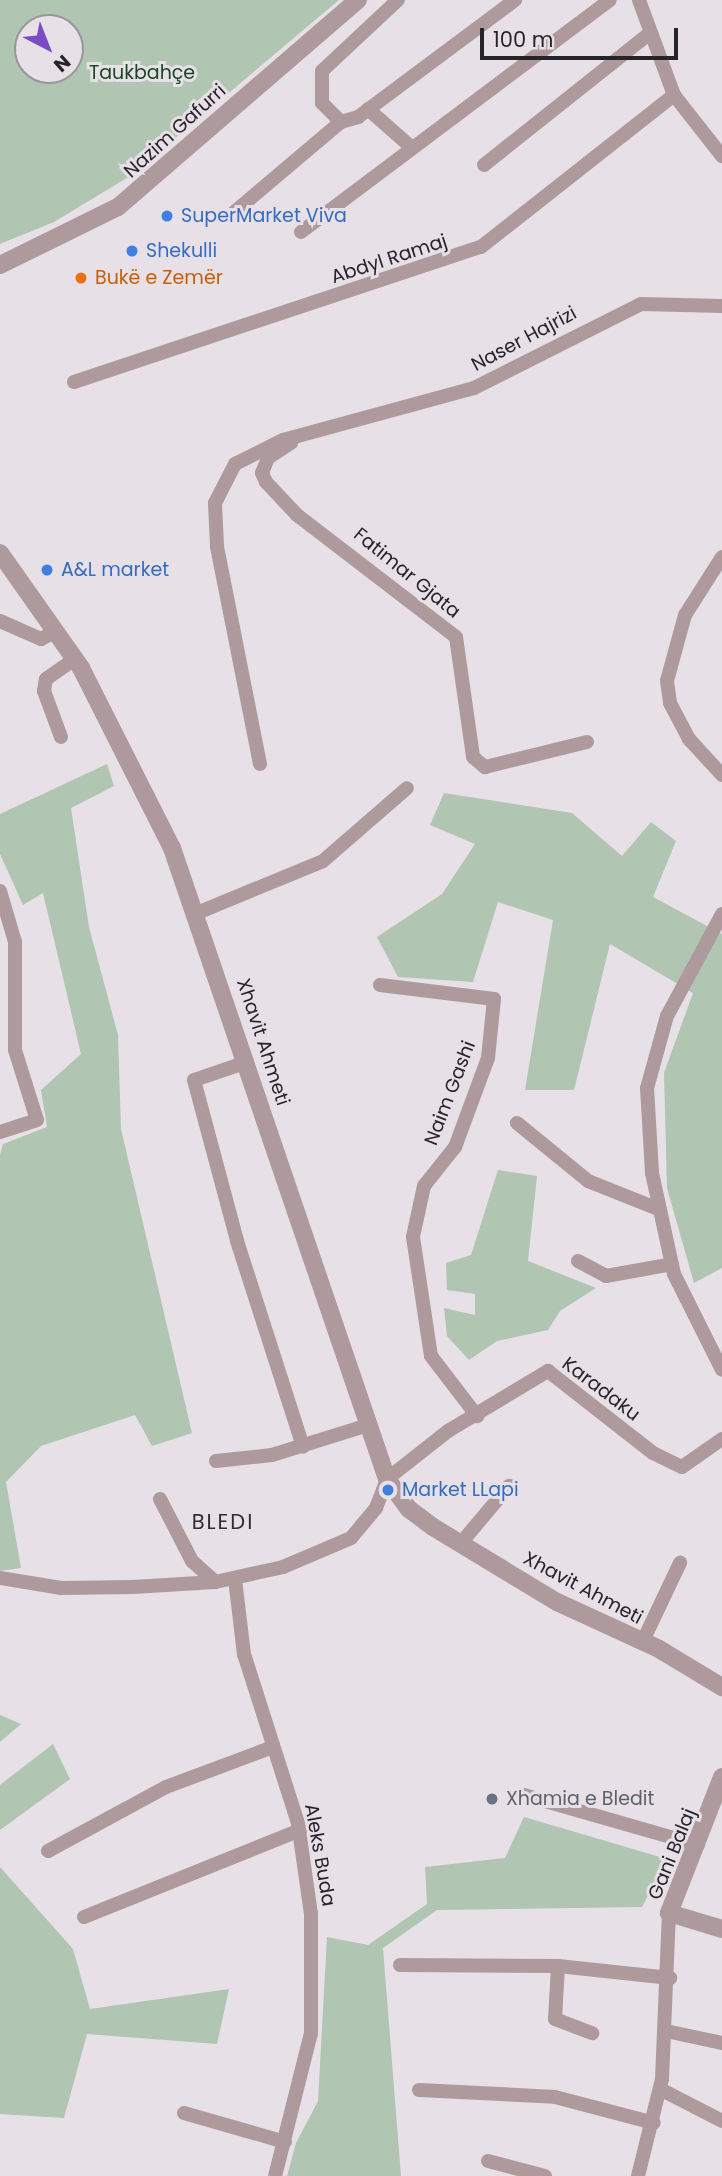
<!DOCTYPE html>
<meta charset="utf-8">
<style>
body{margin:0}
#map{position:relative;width:722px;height:2176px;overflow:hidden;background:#e7e0e7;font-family:Poppins,sans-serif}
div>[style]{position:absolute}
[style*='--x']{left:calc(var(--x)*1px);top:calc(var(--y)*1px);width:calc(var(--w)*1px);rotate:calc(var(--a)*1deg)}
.green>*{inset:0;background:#b0c5b2}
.minor>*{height:14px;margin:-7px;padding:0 7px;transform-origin:7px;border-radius:7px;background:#ae9a9c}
.tertiary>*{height:18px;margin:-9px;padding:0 9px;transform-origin:9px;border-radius:9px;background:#ae9a9c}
.dots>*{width:19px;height:19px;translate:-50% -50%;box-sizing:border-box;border:4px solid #e7e0e7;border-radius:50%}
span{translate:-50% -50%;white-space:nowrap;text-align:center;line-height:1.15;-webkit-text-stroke:6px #e7e0e7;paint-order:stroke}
.park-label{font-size:19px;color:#184822}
.street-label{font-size:19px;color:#272427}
.shop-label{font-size:19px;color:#366cbe}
.left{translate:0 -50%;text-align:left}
.food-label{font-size:19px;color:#c56008}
.worship-label{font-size:19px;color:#5b616d}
.neighbourhood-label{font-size:21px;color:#322d32;letter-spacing:2px}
.north{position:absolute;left:14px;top:14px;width:70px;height:70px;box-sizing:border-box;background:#e7e0e7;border:2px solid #9a959a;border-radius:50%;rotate:138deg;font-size:19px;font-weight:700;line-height:28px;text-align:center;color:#272427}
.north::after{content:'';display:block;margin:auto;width:24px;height:32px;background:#7a4cc4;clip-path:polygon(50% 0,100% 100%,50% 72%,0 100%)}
.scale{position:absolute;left:480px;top:28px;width:198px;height:32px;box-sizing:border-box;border:4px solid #272427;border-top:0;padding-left:9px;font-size:21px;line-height:24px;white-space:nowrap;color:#272427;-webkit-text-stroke:5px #e7e0e7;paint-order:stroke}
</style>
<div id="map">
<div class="green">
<div style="clip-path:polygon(evenodd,0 0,339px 0,130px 176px,54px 222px,0 244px,0 0,28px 28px,70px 28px,70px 70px,28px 70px,28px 28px)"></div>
<div style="clip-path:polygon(107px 764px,114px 786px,71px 808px,89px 927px,118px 1035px,121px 1129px,192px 1433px,152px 1446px,135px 1415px,41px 1446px,6px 1482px,21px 1568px,0 1571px,0 1155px,3px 1144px,47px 1127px,41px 1090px,81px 1054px,43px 893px,23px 905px,0 854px,0 814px)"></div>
<div style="clip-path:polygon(444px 793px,572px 813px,622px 856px,651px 822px,676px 841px,653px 897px,722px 934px,722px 1268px,694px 1283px,667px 1188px,664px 1073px,693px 993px,610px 944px,574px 1090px,525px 1090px,553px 920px,498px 902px,473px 982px,398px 977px,377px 937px,442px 894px,475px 844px,430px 825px)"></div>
<div style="clip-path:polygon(498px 1170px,537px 1176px,528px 1261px,596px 1288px,560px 1311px,548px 1330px,497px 1341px,469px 1360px,447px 1336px,444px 1308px,475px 1315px,475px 1294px,447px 1290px,446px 1263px,471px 1255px)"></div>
<div style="clip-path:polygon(0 1715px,21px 1724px,0 1742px)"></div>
<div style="clip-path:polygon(53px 1744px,70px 1779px,0 1830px,0 1785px)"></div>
<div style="clip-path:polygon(524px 1817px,667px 1859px,642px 1907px,437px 1910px,383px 1948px,401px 2176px,287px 2176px,296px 2143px,318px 2101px,327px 1937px,368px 1945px,427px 1904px,425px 1867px,505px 1858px)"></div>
<div style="clip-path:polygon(0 1867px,73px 1949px,90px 2009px,229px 1989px,217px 2044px,87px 2034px,64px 2118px,0 2114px)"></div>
</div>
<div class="minor">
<div style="--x:639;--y:0;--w:101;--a:69.8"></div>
<div style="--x:674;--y:95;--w:78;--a:51.8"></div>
<div style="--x:368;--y:109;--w:57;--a:41.5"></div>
<div style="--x:341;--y:122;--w:27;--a:-135"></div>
<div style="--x:322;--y:103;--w:32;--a:-90"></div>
<div style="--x:322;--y:71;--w:104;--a:-43.1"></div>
<div style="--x:484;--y:165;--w:213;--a:-38.5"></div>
<div style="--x:232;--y:214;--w:143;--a:-40.2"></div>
<div style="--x:341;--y:122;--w:18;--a:-16"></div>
<div style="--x:358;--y:117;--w:196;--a:-36.7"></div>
<div style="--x:301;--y:232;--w:386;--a:-36.9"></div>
<div style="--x:74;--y:382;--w:429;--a:-18.4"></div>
<div style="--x:481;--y:247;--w:246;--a:-38.2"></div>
<div style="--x:291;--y:443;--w:27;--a:147"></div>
<div style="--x:268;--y:458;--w:16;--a:112"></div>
<div style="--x:262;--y:473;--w:10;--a:66"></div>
<div style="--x:266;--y:482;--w:45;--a:46.8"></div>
<div style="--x:297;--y:515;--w:200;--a:37.5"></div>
<div style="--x:456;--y:637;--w:121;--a:81.9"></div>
<div style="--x:473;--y:757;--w:16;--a:40"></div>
<div style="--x:485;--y:767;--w:105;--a:-13.8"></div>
<div style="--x:722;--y:557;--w:69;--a:122.5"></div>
<div style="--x:685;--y:615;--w:68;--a:105.3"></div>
<div style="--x:667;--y:681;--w:22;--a:82"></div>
<div style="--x:670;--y:703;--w:41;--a:62.2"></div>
<div style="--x:689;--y:739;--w:49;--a:47.5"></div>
<div style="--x:0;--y:621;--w:45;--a:23.7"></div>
<div style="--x:41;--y:639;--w:17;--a:-28"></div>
<div style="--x:61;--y:737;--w:49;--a:-110.3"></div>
<div style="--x:44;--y:691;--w:12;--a:-81"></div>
<div style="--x:46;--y:679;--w:35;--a:-35"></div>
<div style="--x:260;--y:764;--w:222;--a:-101.2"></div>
<div style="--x:217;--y:546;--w:43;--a:-92.7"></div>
<div style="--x:215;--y:503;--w:44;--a:-62.9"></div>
<div style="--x:235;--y:464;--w:54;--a:-26.6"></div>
<div style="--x:283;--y:440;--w:198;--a:-15.2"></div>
<div style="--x:474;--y:388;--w:187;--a:-26.7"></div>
<div style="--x:641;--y:304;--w:81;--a:1.4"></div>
<div style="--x:0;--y:891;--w:53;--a:73.6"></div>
<div style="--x:15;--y:942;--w:108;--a:90"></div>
<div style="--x:15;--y:1050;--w:73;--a:72.6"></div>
<div style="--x:37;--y:1120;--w:39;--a:162"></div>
<div style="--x:197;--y:913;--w:136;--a:-22.4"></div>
<div style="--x:323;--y:861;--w:111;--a:-41"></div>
<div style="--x:722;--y:914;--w:116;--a:118.3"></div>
<div style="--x:667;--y:1016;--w:75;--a:105.5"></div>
<div style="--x:647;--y:1088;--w:85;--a:86.6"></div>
<div style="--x:652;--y:1173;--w:103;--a:77.7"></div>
<div style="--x:674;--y:1274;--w:107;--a:63.4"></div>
<div style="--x:380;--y:985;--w:115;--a:7"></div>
<div style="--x:494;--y:999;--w:59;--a:95.8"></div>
<div style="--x:488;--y:1058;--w:95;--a:110.3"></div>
<div style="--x:455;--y:1147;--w:50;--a:128.5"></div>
<div style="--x:424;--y:1186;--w:52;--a:102.2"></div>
<div style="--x:413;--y:1237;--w:120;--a:81.4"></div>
<div style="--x:431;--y:1356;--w:76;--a:52.5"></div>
<div style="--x:247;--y:1062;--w:56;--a:161.2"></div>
<div style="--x:194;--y:1080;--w:167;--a:75"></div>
<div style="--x:237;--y:1241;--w:216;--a:72.2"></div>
<div style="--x:517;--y:1123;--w:92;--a:39.2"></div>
<div style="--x:588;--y:1181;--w:75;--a:21.8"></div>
<div style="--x:578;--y:1261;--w:32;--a:28"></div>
<div style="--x:606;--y:1276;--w:67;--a:-10.3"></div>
<div style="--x:216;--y:1461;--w:56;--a:-6.1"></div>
<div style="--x:272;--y:1455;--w:97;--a:-17.3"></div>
<div style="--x:160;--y:1499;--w:70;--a:62.7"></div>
<div style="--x:192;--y:1561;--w:31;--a:42"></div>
<div style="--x:461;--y:1543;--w:75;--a:-49.9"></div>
<div style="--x:0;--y:1578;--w:62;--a:9.3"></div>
<div style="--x:61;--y:1588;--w:72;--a:-0.8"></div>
<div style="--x:133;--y:1587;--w:82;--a:-3.5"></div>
<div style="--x:215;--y:1582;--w:70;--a:-12.4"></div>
<div style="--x:283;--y:1567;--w:74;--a:-23.1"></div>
<div style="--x:351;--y:1538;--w:39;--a:-50"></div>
<div style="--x:376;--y:1508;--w:31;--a:-69"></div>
<div style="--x:387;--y:1479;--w:78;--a:-38.2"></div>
<div style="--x:448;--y:1431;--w:117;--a:-31"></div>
<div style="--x:548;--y:1371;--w:133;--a:38"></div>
<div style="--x:653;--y:1453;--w:32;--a:26"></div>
<div style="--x:682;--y:1467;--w:49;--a:-35"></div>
<div style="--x:235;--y:1579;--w:76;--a:83.2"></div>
<div style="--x:244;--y:1654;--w:177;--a:72.3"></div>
<div style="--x:298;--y:1823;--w:92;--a:81.9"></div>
<div style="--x:311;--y:1914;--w:119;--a:90"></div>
<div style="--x:311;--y:2033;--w:147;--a:104.1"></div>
<div style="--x:642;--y:1643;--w:89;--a:-64.6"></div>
<div style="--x:524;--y:1795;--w:181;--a:16"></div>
<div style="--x:48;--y:1851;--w:134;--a:-28.5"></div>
<div style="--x:166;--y:1787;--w:114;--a:-20.5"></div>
<div style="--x:84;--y:1917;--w:233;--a:-21.9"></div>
<div style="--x:400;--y:1965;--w:158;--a:0.4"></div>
<div style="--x:558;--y:1966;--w:113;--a:6.1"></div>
<div style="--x:558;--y:1966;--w:53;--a:93.2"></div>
<div style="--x:555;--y:2019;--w:40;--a:21"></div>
<div style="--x:666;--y:2031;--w:57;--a:12.1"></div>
<div style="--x:660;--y:2089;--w:70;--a:27.3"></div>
<div style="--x:419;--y:2090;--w:136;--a:2.9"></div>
<div style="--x:555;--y:2097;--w:102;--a:14.7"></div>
<div style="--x:184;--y:2113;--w:105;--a:16"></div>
<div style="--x:488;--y:2161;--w:59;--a:14.7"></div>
<div style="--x:638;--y:2176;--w:100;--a:-76.1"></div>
<div style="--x:662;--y:2079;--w:166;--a:-87.6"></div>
</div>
<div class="tertiary">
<div style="--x:0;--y:265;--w:131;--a:-26.2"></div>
<div style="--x:118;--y:207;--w:317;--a:-40.8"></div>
<div style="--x:0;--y:553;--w:141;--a:54.8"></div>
<div style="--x:81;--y:668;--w:202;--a:63.2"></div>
<div style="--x:172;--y:848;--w:667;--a:71.18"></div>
<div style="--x:387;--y:1479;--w:37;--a:54"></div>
<div style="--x:409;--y:1509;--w:30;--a:37"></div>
<div style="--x:433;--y:1527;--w:145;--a:31.2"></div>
<div style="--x:557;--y:1602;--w:112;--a:24.7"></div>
<div style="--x:659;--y:1649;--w:74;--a:31.1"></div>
<div style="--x:722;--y:1777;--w:146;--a:111.3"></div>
<div style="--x:669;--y:1913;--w:55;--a:16.8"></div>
</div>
<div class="dots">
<div style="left:167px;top:216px;background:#3f7fe0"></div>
<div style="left:132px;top:251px;background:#3f7fe0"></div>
<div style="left:81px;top:278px;background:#e8710a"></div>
<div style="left:47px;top:570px;background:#3f7fe0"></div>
<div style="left:388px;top:1490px;background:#3f7fe0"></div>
<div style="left:492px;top:1799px;background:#6b7280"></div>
</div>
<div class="park-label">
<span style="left:142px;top:73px">Taukbahçe</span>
</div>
<div class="street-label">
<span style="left:175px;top:131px;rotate:-42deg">Nazim Gafurri</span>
<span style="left:389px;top:259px;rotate:-18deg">Abdyl Ramaj</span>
<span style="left:524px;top:339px;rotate:-28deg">Naser Hajrizi</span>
<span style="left:407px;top:573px;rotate:39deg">Fatimar Gjata</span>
<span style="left:263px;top:1042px;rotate:72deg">Xhavit Ahmeti</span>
<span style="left:450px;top:1093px;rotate:-69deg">Naim Gashi</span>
<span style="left:601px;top:1389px;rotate:37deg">Karadaku</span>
<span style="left:583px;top:1588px;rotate:28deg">Xhavit Ahmeti</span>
<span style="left:672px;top:1854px;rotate:-68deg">Gani Balaj</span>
<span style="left:320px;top:1855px;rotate:80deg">Aleks Buda</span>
</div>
<div class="shop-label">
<span class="left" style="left:181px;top:216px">SuperMarket Viva</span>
<span class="left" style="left:146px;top:251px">Shekulli</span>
<span class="left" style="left:61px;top:570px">A&amp;L market</span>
<span class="left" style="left:402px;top:1490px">Market LLapi</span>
</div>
<div class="food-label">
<span class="left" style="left:95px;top:278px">Bukë e Zemër</span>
</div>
<div class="worship-label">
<span class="left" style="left:506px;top:1799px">Xhamia e Bledit</span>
</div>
<div class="neighbourhood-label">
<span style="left:223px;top:1522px">BLEDI</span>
</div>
<div class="north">N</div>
<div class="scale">100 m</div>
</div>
